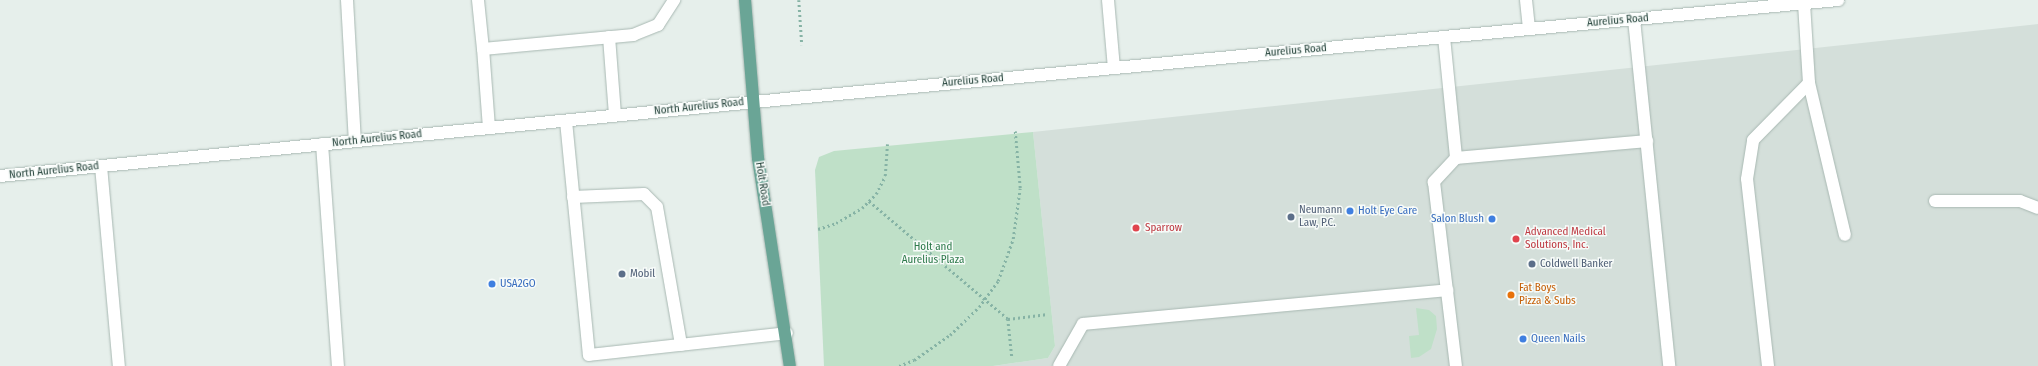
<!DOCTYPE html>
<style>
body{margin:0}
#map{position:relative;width:2038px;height:366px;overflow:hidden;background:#e6efeb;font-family:"Fira Sans Condensed",sans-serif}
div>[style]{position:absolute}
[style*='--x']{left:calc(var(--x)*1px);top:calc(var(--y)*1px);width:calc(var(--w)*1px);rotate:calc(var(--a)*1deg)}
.built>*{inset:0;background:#d4dfda}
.green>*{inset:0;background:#bfe0c8}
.path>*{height:2.5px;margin-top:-1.25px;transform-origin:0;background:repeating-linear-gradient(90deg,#86b3a5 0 2px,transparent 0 5px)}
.roads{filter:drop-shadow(0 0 1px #a8b8b2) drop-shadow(0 0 1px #a8b8b2)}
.minor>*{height:12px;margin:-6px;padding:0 6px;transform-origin:6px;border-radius:6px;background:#fff}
.major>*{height:12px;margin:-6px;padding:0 6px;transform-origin:6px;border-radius:6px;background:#6aa596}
.dots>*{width:11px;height:11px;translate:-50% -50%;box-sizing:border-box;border:2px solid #f7fbf9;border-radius:50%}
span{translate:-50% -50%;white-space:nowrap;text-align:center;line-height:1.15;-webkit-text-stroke:3px #f7fbf9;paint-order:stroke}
.street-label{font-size:11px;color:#24423a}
.service-label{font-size:11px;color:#4e5e75}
.left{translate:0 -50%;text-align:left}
.shop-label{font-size:11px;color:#366cbe}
.right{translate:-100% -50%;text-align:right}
.health-label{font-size:11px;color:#be3a42}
.park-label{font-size:11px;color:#2d7a4b}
.food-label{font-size:11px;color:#c56008}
</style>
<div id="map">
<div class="built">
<div style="clip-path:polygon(2038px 24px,2038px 366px,993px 366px,1048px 358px,1055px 346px,1033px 132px)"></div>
</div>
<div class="green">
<div style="clip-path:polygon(1033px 132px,1055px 346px,1048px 358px,993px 366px,824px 366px,815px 170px,819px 157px,834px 151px)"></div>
<div style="clip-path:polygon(1416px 308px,1429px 310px,1436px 316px,1437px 329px,1431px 349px,1419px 357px,1411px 358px,1409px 336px,1419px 335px)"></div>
</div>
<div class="path">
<div style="--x:799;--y:0;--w:45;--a:86.2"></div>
<div style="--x:869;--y:201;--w:182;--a:40.3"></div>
<div style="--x:1008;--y:319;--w:40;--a:-7.1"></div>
<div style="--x:818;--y:229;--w:19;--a:-18"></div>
<div style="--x:836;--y:223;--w:30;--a:-30"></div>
<div style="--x:862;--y:208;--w:20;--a:-45"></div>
<div style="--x:876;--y:194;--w:20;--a:-63"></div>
<div style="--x:885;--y:176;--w:32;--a:-86"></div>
<div style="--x:1008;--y:319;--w:37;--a:84"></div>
<div style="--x:899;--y:366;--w:16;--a:-22"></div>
<div style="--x:914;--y:360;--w:44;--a:-34.8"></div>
<div style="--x:950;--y:335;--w:40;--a:-44"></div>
<div style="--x:979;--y:307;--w:32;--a:-54"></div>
<div style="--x:998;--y:281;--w:45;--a:-70.3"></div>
<div style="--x:1013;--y:239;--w:51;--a:-82.2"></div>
<div style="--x:1020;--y:188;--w:57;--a:-95"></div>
</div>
<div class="roads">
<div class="minor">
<div style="--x:347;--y:0;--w:141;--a:86.8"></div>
<div style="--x:478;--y:0;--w:49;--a:84.2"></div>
<div style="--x:1108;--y:0;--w:68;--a:85"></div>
<div style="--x:1526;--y:0;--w:29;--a:84"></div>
<div style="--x:1634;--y:19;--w:349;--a:84.2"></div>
<div style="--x:609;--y:37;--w:78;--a:85.6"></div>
<div style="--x:1444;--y:37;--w:122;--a:84.3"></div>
<div style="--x:1456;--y:158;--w:33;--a:133"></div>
<div style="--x:1434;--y:182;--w:185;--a:83.2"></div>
<div style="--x:1809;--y:83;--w:156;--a:76.7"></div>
<div style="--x:566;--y:121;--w:235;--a:84.4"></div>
<div style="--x:589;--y:355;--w:199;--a:-6.3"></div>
<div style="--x:489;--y:128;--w:79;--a:-94.3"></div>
<div style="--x:483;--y:49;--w:151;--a:-5.3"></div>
<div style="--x:633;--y:35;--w:27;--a:-22"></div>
<div style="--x:658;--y:25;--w:30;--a:-57"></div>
<div style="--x:322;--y:144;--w:223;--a:85.9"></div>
<div style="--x:1456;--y:158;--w:192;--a:-5.1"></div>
<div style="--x:101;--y:166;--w:201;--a:84.9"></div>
<div style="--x:0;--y:176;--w:810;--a:-5.6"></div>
<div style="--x:806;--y:97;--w:1037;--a:-5.37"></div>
<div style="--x:573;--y:197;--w:71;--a:-2.4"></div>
<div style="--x:644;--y:194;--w:18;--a:45"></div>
<div style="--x:657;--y:207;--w:140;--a:80.1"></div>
<div style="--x:1935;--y:201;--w:85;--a:0"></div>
<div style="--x:2020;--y:201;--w:19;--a:21"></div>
<div style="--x:1059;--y:366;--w:48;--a:-60.3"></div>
<div style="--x:1083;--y:324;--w:366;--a:-5.3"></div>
<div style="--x:1768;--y:366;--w:188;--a:-96.4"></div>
<div style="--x:1747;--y:179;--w:39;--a:-81"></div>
<div style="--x:1753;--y:140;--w:80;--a:-45.5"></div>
<div style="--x:1809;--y:83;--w:80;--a:-93.6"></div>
</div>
<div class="major">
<div style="--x:745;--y:0;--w:159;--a:85.3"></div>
<div style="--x:758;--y:158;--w:210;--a:81.3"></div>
</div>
</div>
<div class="dots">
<div style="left:1350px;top:211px;background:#3f7fe0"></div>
<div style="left:1291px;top:217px;background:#5c6f8a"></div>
<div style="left:1492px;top:219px;background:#3f7fe0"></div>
<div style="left:1136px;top:228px;background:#e0444e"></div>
<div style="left:1516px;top:239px;background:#e0444e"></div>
<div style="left:1532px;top:264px;background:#5c6f8a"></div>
<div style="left:622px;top:274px;background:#5c6f8a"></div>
<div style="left:492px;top:284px;background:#3f7fe0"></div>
<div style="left:1511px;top:295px;background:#e8710a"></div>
<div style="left:1523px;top:339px;background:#3f7fe0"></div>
</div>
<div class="street-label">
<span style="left:1618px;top:21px;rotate:-5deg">Aurelius Road</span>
<span style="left:1296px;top:51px;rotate:-5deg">Aurelius Road</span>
<span style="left:973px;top:81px;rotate:-5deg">Aurelius Road</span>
<span style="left:699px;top:107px;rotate:-6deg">North Aurelius Road</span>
<span style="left:377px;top:139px;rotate:-6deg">North Aurelius Road</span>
<span style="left:54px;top:171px;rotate:-6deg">North Aurelius Road</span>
<span style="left:762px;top:184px;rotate:81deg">Holt Road</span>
</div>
<div class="service-label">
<span class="left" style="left:1299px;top:217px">Neumann<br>Law, P.C.</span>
<span class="left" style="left:1540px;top:264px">Coldwell Banker</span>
<span class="left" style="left:630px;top:274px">Mobil</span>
</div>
<div class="shop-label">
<span class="left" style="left:1358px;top:211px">Holt Eye Care</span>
<span class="right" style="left:1484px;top:219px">Salon Blush</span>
<span class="left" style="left:500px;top:284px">USA2GO</span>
<span class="left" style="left:1531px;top:339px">Queen Nails</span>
</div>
<div class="health-label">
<span class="left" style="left:1145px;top:228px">Sparrow</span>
<span class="left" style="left:1525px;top:239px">Advanced Medical<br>Solutions, Inc.</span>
</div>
<div class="park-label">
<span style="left:933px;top:254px">Holt and<br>Aurelius Plaza</span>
</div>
<div class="food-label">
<span class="left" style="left:1519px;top:295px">Fat Boys<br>Pizza &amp; Subs</span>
</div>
</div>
